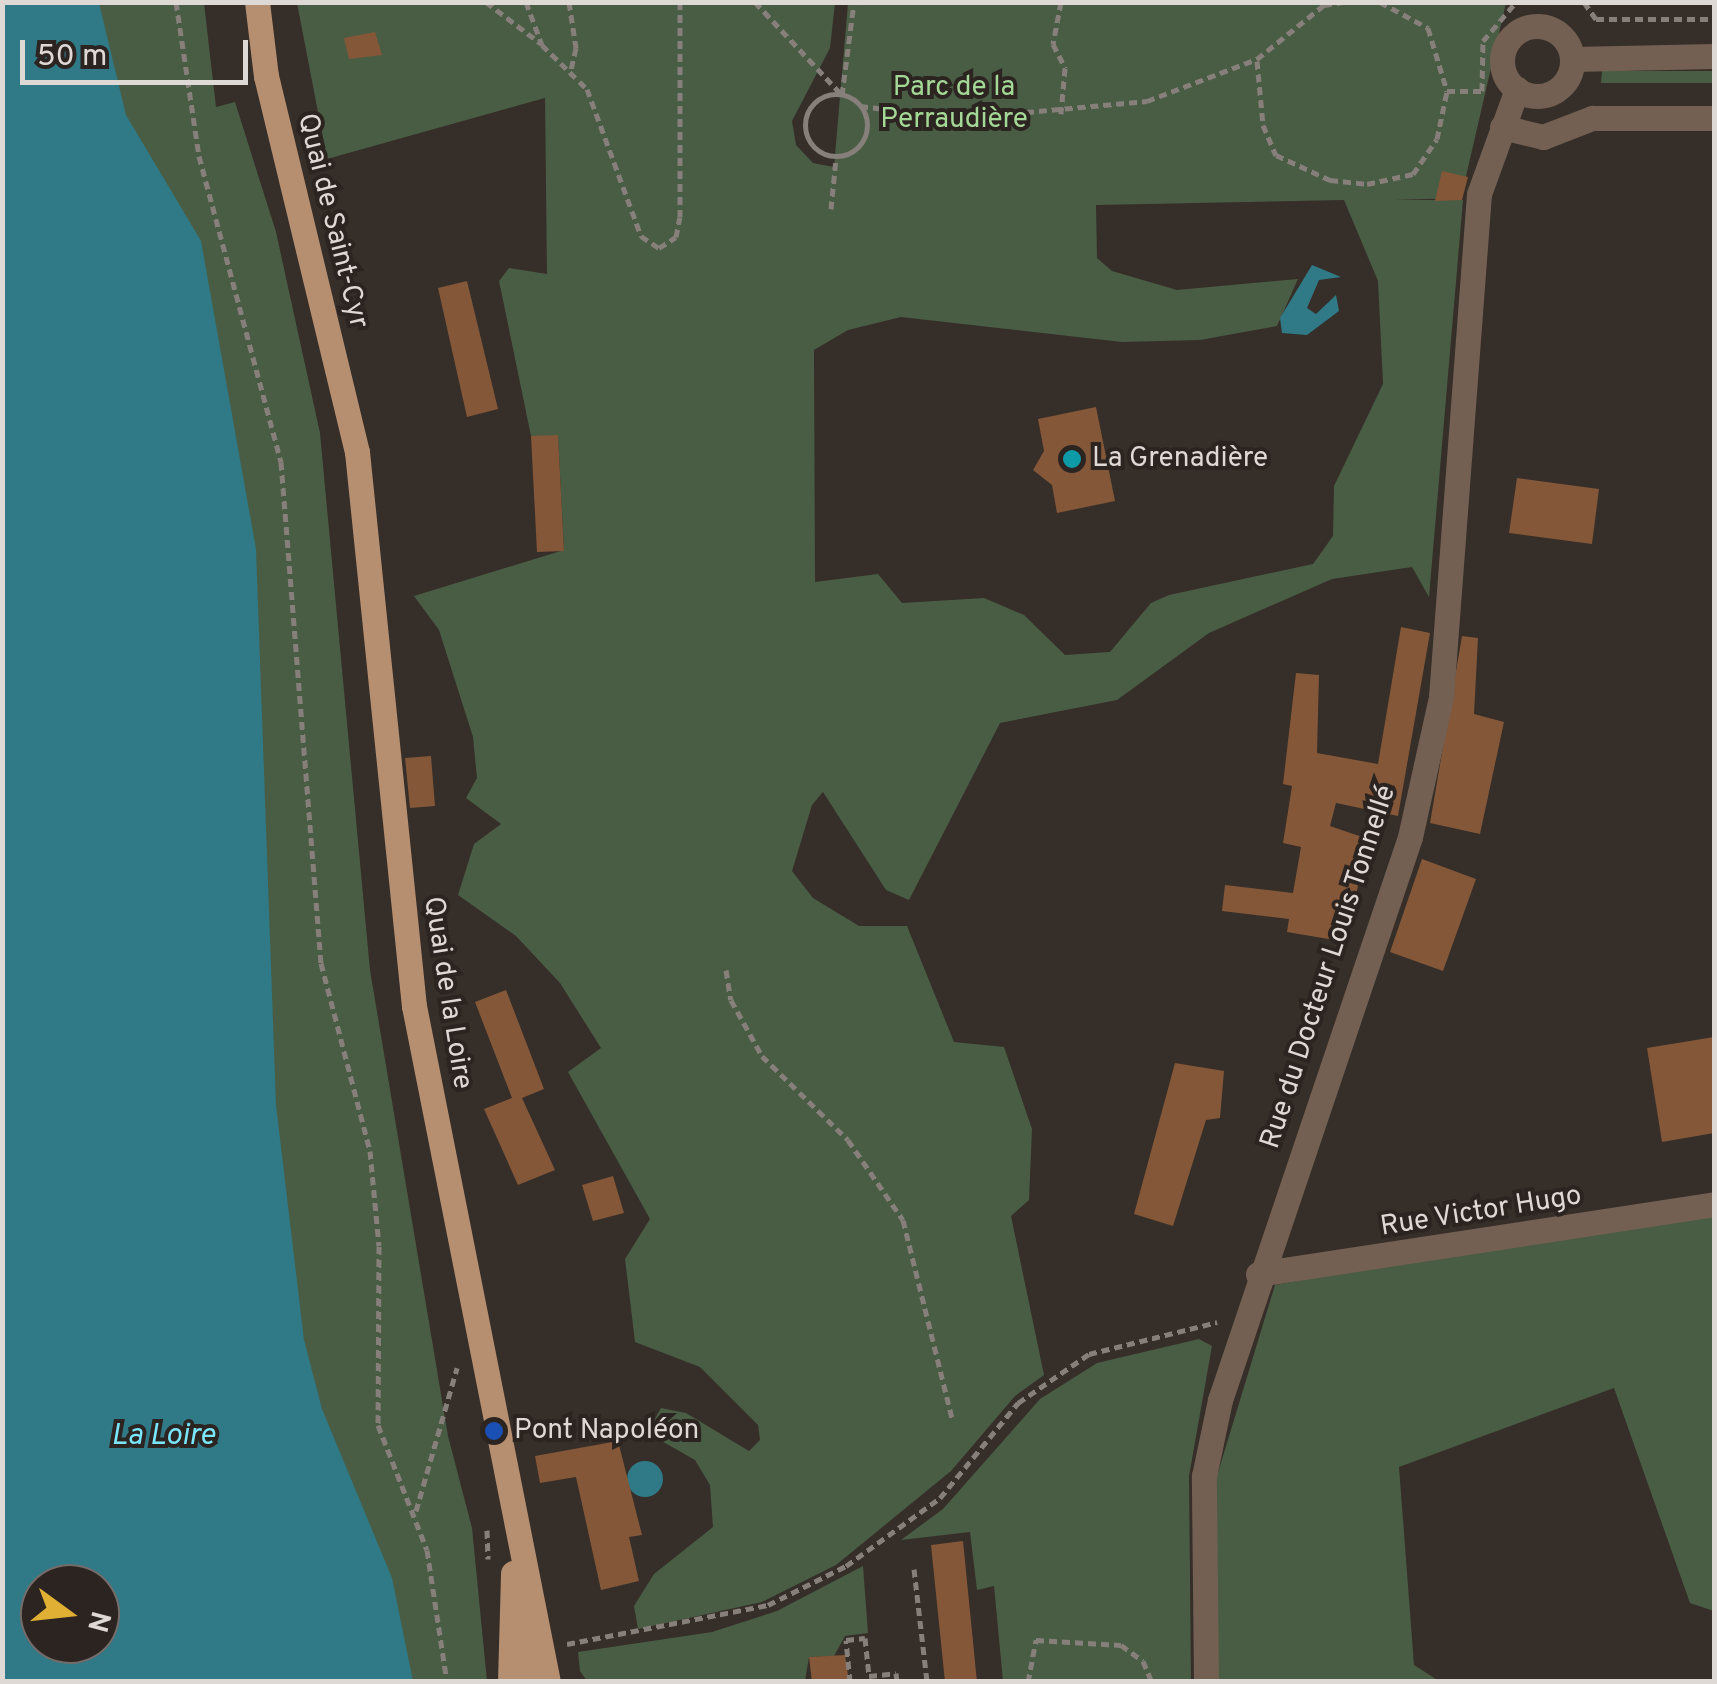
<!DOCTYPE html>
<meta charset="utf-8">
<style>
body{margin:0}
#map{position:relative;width:1717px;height:1684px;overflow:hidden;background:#362e29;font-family:Overpass,sans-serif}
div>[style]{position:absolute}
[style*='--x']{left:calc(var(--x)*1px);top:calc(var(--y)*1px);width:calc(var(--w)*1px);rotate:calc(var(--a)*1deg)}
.green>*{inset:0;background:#495d44}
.water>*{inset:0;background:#307987}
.round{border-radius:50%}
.building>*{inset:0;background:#845738}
.path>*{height:5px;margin-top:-2.5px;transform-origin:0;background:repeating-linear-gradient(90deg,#867f7a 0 8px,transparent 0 13px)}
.path>.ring{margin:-2.5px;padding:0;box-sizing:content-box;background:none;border:5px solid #867f7a;border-radius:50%}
.minor>*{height:25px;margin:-12.5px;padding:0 12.5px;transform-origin:12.5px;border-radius:12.5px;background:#736052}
.minor>.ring{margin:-12.5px;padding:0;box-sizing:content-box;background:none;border:25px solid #736052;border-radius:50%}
.major>*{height:25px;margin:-12.5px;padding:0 12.5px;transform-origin:12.5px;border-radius:12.5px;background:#b68f71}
.dots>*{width:28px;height:28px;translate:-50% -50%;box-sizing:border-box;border:5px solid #2c2420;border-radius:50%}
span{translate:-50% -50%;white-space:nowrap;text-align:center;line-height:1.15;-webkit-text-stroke:8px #2c2420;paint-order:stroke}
.park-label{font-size:28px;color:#a4d896}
.street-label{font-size:28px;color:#dfd9d6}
.poi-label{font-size:28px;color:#dfd9d6}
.left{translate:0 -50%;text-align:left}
.water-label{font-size:30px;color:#79e6fb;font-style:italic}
.frame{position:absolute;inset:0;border:5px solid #dfd9d6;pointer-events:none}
.north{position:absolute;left:20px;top:1564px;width:100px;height:100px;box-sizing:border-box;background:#2c2420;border:2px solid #746c69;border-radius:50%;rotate:105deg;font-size:28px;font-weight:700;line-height:40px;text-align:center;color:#dfd9d6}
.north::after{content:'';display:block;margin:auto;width:35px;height:45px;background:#e0b034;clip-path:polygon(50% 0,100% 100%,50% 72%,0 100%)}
.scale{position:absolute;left:20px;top:40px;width:228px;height:45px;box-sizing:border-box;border:5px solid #dfd9d6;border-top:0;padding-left:12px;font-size:30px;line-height:35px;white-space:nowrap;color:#dfd9d6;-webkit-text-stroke:8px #2c2420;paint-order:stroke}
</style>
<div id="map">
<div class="green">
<div style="clip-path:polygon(evenodd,3px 3px,204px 3px,216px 107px,235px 102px,276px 232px,320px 433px,370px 970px,448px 1436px,472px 1528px,487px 1681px,3px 1682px,3px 3px,40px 1584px,100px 1584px,100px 1644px,40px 1644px,40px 1584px)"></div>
<div style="clip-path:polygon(evenodd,297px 3px,835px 3px,830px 48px,792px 121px,796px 145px,813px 163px,834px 167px,848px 3px,1506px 3px,1461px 198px,1394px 200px,1463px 200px,1429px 597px,1412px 567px,1332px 579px,1209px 633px,1117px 700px,1000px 723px,909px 900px,886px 890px,823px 792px,812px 805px,792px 871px,813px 898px,859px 926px,907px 926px,954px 1042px,1004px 1047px,1032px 1129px,1029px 1200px,1011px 1216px,1044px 1375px,1015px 1396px,951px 1471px,836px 1565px,762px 1602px,638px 1629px,634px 1606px,654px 1574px,713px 1527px,710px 1485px,695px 1460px,658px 1439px,652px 1424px,661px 1408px,686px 1413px,749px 1451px,760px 1440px,758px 1425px,700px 1367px,635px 1342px,625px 1259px,650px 1219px,568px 1072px,601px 1048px,560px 983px,516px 936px,458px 895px,474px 844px,501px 824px,466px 798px,477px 778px,473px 737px,439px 630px,414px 596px,564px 550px,558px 436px,531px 436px,499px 281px,509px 268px,547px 274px,545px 98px,327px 159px,297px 3px,1344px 200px,1378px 281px,1383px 384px,1334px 486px,1333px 536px,1313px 564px,1169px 595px,1151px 603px,1110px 652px,1065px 655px,1024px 615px,984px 598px,902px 603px,878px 574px,815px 582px,814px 350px,848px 330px,901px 317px,1122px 342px,1200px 340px,1277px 326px,1298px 279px,1177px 290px,1112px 271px,1097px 258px,1096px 205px,1344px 200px)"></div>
<div style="clip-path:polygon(1602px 71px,1714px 71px,1714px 83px,1601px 83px)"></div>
<div style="clip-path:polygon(1714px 1206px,1714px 1611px,1690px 1603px,1614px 1388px,1399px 1467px,1414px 1665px,1439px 1681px,1215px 1682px,1216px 1479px,1275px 1285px)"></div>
<div style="clip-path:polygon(1199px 1339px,1212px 1346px,1189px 1476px,1191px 1681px,1003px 1681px,994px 1586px,977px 1590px,970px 1532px,901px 1540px,943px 1509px,1040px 1399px,1097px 1363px)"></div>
<div style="clip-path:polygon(863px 1566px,868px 1633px,845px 1636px,834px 1656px,809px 1657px,805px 1681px,587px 1681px,580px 1671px,578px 1652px,712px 1632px,777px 1611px)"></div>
</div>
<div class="water">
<div style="clip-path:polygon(evenodd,3px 2px,99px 3px,126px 115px,201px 241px,256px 549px,276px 1105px,304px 1340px,322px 1409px,392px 1578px,413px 1681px,3px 1681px,3px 2px,100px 1584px,100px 1644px,40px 1644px,40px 1584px,100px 1584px)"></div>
<div style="clip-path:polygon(1312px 265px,1341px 277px,1319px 280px,1307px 308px,1316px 314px,1336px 295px,1339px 311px,1307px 335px,1282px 333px,1280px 318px)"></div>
<div class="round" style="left:627px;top:1461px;width:36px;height:36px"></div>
</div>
<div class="building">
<div style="clip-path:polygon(375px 32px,382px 55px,349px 59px,344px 38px)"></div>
<div style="clip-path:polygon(1442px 171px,1468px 177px,1462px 200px,1435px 201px)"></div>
<div style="clip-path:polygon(467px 281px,498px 409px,467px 417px,438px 288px)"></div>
<div style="clip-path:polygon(1096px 407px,1115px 501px,1057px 513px,1052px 485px,1033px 470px,1044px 451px,1038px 419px)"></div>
<div style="clip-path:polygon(558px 435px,564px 551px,537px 552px,531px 436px)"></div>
<div style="clip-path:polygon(1517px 478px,1599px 489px,1592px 544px,1509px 533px)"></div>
<div style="clip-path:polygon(1401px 627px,1430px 633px,1398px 816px,1336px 803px,1330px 826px,1368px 839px,1346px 942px,1287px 932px,1289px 919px,1222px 911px,1225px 885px,1293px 893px,1301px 847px,1283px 843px,1292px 786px,1283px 784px,1296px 673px,1319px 675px,1317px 753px,1378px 764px)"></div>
<div style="clip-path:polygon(1462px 636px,1478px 638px,1474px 714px,1504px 722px,1480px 834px,1430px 823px)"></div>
<div style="clip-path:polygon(431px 756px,435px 806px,410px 808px,405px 758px)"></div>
<div style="clip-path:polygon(1422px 859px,1476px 879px,1443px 971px,1390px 952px)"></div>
<div style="clip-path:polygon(506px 990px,544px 1089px,522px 1098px,555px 1170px,518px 1185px,484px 1109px,512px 1098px,475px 1002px)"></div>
<div style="clip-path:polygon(1714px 1037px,1714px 1133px,1662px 1142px,1647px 1048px)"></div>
<div style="clip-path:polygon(1175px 1063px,1224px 1071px,1220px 1118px,1206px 1120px,1173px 1226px,1134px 1214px)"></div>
<div style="clip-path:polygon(613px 1176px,624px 1213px,593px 1221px,582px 1185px)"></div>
<div style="clip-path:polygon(618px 1441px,642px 1535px,629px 1537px,639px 1581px,601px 1590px,576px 1477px,540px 1483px,535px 1456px)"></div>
<div style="clip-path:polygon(963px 1541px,977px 1682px,945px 1682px,931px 1545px)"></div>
<div style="clip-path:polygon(845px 1655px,849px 1682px,812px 1682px,809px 1657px)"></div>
</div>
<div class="path">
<div style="--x:176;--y:2;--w:156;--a:81.5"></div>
<div style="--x:199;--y:156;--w:317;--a:75"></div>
<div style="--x:281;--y:462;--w:503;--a:85.44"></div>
<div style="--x:321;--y:963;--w:194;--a:75.4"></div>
<div style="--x:370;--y:1151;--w:95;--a:84.6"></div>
<div style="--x:379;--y:1246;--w:179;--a:90.3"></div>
<div style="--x:378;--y:1425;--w:134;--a:68.6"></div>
<div style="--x:427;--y:1550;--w:134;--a:81.4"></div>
<div style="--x:486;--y:2;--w:68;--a:37.2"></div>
<div style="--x:526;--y:2;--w:46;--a:69.6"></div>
<div style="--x:542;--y:45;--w:63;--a:44.4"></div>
<div style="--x:587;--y:89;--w:157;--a:69.8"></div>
<div style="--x:641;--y:236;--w:22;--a:34"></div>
<div style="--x:659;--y:248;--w:20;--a:-33"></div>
<div style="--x:676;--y:237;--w:20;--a:-79"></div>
<div style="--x:680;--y:217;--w:215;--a:-90"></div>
<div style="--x:569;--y:2;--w:47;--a:81.3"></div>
<div style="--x:576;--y:48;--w:26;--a:103"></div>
<div style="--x:755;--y:2;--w:127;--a:46.9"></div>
<div style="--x:1061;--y:2;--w:43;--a:100.8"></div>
<div style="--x:1053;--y:44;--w:27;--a:63"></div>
<div style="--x:1065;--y:68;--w:46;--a:95"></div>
<div style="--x:1380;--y:2;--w:55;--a:28.4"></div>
<div style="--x:1428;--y:28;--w:66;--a:73.2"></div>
<div style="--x:1584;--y:2;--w:21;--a:55"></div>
<div style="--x:1596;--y:19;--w:118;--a:0"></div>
<div style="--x:1257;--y:61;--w:64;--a:84.6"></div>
<div style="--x:1263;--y:125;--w:33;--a:67"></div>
<div style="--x:1276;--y:155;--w:60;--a:24.8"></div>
<div style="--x:1330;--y:180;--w:37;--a:6"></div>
<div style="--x:1367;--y:184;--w:47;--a:-12.3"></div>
<div style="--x:1413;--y:174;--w:42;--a:-55.6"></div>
<div style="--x:1437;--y:139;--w:49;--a:-78.2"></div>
<div style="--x:1447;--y:91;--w:35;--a:0"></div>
<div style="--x:1482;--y:91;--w:50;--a:-88.9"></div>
<div style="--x:1483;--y:41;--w:51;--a:-49.8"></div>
<div class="ring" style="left:805px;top:94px;width:57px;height:57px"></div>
<div style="--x:842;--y:95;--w:94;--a:-82.6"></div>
<div style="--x:860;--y:106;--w:102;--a:6.8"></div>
<div style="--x:961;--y:118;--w:187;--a:-5.2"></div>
<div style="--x:1147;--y:101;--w:118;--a:-20.9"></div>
<div style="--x:1257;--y:59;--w:86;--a:-38.9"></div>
<div style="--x:1324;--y:5;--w:19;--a:-9"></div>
<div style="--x:831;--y:209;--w:51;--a:-84.4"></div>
<div style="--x:726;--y:970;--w:30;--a:81"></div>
<div style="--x:731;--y:1000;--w:64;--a:61"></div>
<div style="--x:762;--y:1056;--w:120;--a:44.3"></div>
<div style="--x:848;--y:1140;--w:97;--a:55.5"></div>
<div style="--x:903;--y:1220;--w:204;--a:76.1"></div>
<div style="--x:416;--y:1511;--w:149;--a:-74"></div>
<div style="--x:487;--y:1530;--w:29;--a:88"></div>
<div style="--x:914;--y:1569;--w:114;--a:83.4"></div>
<div style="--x:567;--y:1644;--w:205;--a:-11"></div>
<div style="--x:768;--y:1605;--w:87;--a:-26.6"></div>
<div style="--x:846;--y:1566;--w:116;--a:-35.9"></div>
<div style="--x:940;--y:1498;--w:123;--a:-50.6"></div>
<div style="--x:1018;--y:1403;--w:86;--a:-34.6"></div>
<div style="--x:1089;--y:1354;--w:132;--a:-14"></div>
<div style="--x:850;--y:1682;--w:42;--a:-95.4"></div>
<div style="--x:846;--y:1640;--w:19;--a:-6"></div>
<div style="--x:865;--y:1638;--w:38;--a:84"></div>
<div style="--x:869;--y:1676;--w:27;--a:-6"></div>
<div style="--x:896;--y:1673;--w:9;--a:84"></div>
<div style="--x:1028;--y:1682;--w:43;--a:-79.2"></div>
<div style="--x:1036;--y:1640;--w:85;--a:3.4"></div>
<div style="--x:1121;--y:1645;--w:27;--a:36"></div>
<div style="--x:1143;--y:1661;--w:23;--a:67"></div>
</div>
<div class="minor">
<div class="ring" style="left:1502px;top:26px;width:45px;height:45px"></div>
<div style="--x:1572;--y:59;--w:142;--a:-1.2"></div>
<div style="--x:1502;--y:127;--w:42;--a:13.7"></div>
<div style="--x:1543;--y:137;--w:53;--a:-21.2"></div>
<div style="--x:1592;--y:118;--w:122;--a:0"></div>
<div style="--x:1258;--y:1274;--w:461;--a:-8.7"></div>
<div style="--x:1206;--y:1682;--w:206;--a:-90.6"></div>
<div style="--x:1204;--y:1476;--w:78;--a:-78.1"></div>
<div style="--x:1220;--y:1400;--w:594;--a:-71.35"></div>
<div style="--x:1410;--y:837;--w:143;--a:-77.5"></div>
<div style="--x:1441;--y:697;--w:504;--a:-85.68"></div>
<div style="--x:1479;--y:194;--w:112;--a:-70.1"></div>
</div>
<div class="major">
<div style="--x:257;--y:2;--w:75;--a:83.1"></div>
<div style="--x:266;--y:76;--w:387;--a:76.4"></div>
<div style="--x:357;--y:452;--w:557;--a:84.13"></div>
<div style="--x:414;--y:1006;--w:689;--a:78.79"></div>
<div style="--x:524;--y:1632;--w:50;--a:83.2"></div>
<div style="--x:510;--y:1682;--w:109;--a:-88.4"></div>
</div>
<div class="dots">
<div style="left:1072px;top:459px;background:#0f9aa8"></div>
<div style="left:494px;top:1431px;background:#1a4fb4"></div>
</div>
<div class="park-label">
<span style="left:954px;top:104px">Parc de la<br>Perraudière</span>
</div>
<div class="street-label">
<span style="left:332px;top:221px;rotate:76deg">Quai de Saint-Cyr</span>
<span style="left:1329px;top:967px;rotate:-72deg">Rue du Docteur Louis Tonnellé</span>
<span style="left:447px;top:993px;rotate:81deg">Quai de la Loire</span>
<span style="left:1481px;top:1212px;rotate:-9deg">Rue Victor Hugo</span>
</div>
<div class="poi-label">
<span class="left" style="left:1092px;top:459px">La Grenadière</span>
<span class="left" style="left:514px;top:1431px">Pont Napoléon</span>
</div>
<div class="water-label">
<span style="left:163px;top:1437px">La Loire</span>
</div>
<div class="frame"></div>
<div class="north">N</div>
<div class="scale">50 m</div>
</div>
